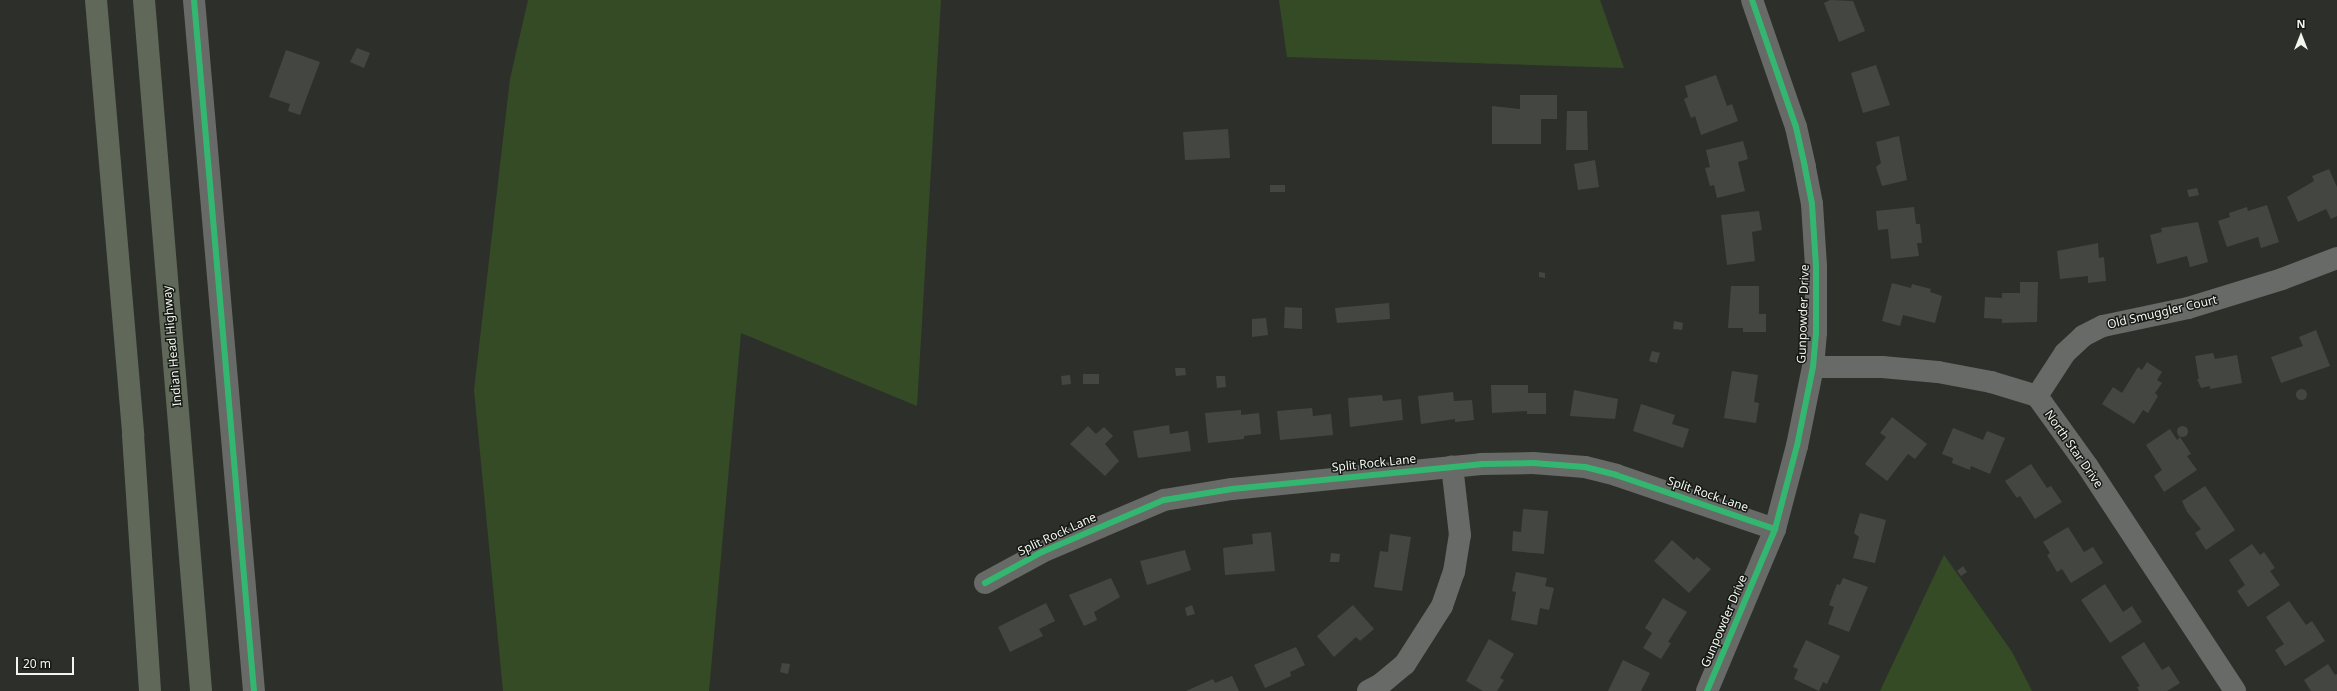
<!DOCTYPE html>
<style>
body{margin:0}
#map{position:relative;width:2337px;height:691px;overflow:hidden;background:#2d302a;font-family:"Noto Sans",sans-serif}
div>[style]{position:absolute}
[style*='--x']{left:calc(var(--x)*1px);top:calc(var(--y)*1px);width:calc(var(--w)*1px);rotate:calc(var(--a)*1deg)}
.green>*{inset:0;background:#354b25}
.building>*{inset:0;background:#444741}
.round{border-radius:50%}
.minor>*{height:22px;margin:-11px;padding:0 11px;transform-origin:11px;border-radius:11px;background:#676a66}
.tertiary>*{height:22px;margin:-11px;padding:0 11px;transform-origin:11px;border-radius:11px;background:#676a66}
.trunk>*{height:22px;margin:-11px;padding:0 11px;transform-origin:11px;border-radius:11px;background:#60685a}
.cycleway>*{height:6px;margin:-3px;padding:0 3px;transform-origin:3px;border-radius:3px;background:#33b770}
span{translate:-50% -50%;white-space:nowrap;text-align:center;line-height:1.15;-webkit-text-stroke:3px #161914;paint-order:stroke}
.street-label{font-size:12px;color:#f1f6ef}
.north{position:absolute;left:2281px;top:16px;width:40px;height:40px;-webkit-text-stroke:3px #161914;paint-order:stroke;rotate:0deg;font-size:11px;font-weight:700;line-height:16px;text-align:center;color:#f1f6ef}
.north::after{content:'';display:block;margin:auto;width:14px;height:18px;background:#f1f6ef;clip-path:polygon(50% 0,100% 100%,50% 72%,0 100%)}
.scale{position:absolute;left:16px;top:657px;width:58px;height:18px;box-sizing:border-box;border:2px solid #f1f6ef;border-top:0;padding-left:5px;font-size:12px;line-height:14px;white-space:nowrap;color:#f1f6ef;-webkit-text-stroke:3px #161914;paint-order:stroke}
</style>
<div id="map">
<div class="green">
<div style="clip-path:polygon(528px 0,941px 0,917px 406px,741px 333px,709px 691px,503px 691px,474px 390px,510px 79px)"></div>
<div style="clip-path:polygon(1279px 0,1600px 0,1624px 68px,1287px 57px)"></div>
<div style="clip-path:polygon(1944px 555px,2012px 652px,2032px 691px,1880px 691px)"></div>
</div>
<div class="building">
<div style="clip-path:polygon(1830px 0,1853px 1px,1865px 31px,1839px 42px,1824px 3px)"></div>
<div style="clip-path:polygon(357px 48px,370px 53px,364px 68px,350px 62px)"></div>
<div style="clip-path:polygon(286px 50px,320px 62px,300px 115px,288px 111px,290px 104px,269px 97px)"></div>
<div style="clip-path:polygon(1876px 65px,1890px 105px,1863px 113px,1851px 73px)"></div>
<div style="clip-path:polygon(1716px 75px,1727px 106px,1732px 104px,1738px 121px,1701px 135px,1695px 116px,1691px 118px,1684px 99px,1688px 97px,1685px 86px)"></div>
<div style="clip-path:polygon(1520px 95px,1557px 95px,1557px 119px,1541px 119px,1541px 144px,1492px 144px,1492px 106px,1520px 109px)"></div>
<div style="clip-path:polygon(1567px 111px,1587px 111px,1588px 150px,1566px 150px)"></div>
<div style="clip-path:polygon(1228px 129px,1230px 158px,1185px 160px,1183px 132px)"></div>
<div style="clip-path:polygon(1899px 136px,1907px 180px,1882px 186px,1876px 167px,1881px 163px,1876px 142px)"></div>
<div style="clip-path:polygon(1743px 141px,1748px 159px,1738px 162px,1745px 191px,1717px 198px,1714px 185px,1710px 186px,1705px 168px,1710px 167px,1706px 150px)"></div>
<div style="clip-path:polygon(1595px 160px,1599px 187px,1578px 190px,1574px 164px)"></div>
<div style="clip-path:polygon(2329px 169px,2337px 187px,2337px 216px,2331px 219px,2326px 209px,2298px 222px,2287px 197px,2314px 181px,2312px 176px)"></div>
<div style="clip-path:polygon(1270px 185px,1285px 185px,1285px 192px,1270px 192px)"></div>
<div style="clip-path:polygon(2197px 188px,2199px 195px,2189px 197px,2187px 190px)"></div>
<div style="clip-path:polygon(2267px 205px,2279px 242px,2261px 248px,2258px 237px,2227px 247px,2218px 221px,2230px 217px,2229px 213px,2247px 207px,2248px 211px)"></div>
<div style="clip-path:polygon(1914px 207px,1916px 224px,1920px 224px,1922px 243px,1917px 243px,1919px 256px,1891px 259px,1888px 229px,1878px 230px,1876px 211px)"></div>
<div style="clip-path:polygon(1759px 211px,1762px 230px,1752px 232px,1755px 261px,1727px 265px,1721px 215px)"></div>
<div style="clip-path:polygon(2198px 222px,2208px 262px,2190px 267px,2187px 256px,2157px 264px,2150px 235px,2162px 232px,2161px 228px)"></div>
<div style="clip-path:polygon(2098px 243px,2099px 258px,2104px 257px,2106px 281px,2088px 283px,2088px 276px,2060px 279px,2057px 251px)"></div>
<div style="clip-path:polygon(1539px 272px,1545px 273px,1545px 278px,1539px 277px)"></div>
<div style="clip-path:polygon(2020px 282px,2038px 282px,2037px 322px,2002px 323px,2002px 319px,1984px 318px,1985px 297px,2002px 298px,2002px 293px,2020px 293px)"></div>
<div style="clip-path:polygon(1892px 283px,1911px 288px,1912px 284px,1931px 289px,1930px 292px,1942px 296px,1935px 323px,1903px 315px,1900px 326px,1882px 321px)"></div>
<div style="clip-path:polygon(1731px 286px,1759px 286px,1759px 314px,1766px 314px,1766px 332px,1743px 332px,1743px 328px,1728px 328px)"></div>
<div style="clip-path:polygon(1389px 303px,1390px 319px,1337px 323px,1335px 308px)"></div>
<div style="clip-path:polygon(1285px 307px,1302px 308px,1302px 329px,1284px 328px)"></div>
<div style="clip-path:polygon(1266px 318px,1268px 335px,1252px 337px,1252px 319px)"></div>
<div style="clip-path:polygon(1674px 321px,1683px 323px,1682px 330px,1673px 329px)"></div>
<div style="clip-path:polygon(2316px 330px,2330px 366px,2281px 383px,2271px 357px,2303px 346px,2299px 337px)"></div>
<div style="clip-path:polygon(1652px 351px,1660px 353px,1657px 363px,1649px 361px)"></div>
<div style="clip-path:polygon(2213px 353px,2215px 359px,2237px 355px,2242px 383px,2210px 389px,2210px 386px,2201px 388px,2197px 379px,2199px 379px,2195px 356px)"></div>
<div style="clip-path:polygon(2147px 362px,2162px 372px,2157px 380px,2162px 383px,2155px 393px,2158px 396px,2148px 413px,2143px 410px,2134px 424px,2102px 404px,2113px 387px,2122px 393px,2138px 367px,2142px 370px)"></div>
<div style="clip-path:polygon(1175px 368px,1185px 368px,1186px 375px,1176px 376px)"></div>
<div style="clip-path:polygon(1732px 371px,1758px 375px,1754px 402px,1759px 403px,1756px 423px,1724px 418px)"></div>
<div style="clip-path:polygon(1083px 374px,1099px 374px,1099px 384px,1083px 384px)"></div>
<div style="clip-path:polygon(1070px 375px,1071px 384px,1062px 385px,1061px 376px)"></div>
<div style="clip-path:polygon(1216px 376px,1225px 376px,1226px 387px,1217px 388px)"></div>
<div style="clip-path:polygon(1491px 385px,1528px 385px,1528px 393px,1546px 393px,1546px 414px,1527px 414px,1527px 411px,1492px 413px)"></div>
<div class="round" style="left:2295.5px;top:388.5px;width:11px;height:11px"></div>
<div style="clip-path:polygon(1574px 390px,1618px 399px,1615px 419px,1570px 416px)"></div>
<div style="clip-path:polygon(1453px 392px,1454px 401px,1472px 400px,1474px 420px,1455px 422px,1455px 419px,1421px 424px,1418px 396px)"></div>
<div style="clip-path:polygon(1382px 395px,1383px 401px,1401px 399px,1403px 420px,1350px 427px,1348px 398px)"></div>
<div style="clip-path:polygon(1641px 404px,1675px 415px,1672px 424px,1689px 429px,1683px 448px,1633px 431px)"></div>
<div style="clip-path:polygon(1312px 408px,1313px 416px,1331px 414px,1333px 435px,1280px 440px,1277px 411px)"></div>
<div style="clip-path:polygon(1241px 410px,1241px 415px,1259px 413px,1261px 434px,1244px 436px,1244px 439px,1208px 443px,1205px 413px)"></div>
<div style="clip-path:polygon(1892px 417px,1927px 444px,1915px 459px,1908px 454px,1887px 481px,1865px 464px,1886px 437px,1880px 433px)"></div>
<div style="clip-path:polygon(1169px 425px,1170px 434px,1188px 431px,1191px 451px,1138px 458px,1133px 431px)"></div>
<div class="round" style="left:2176.5px;top:425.5px;width:11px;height:11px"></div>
<div style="clip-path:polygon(1088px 426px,1096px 434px,1104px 427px,1113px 436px,1105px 444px,1119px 461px,1105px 476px,1070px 444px)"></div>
<div style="clip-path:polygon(1953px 428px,1983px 440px,1987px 431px,2005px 438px,1990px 474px,1971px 466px,1970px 470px,1952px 463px,1953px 458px,1942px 454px)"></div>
<div style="clip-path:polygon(2170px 429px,2177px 440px,2180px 437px,2191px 454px,2187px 456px,2197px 470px,2164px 492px,2154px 476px,2162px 470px,2146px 445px)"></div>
<div style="clip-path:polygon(2031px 464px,2047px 488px,2051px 486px,2062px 502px,2035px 519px,2020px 496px,2017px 498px,2005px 481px)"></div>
<div style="clip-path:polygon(2205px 486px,2235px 530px,2206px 550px,2195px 533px,2201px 529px,2187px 512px,2182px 501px)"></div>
<div style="clip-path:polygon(1523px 509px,1548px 511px,1544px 554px,1512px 551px,1513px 531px,1521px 532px)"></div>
<div style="clip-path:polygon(1860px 513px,1886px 520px,1875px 563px,1853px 558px,1859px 537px,1854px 533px)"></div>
<div style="clip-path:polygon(2068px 527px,2084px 552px,2093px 547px,2103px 563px,2071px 583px,2062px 569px,2057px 572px,2047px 555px,2050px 553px,2043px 542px)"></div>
<div style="clip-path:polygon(1271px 532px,1275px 571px,1225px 575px,1223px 548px,1253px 544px,1252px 534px)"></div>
<div style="clip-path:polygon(1390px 534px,1411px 537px,1402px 591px,1374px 587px,1380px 551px,1388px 552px)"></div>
<div style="clip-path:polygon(1672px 540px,1694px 560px,1697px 557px,1711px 569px,1689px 593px,1654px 561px)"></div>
<div style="clip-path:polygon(2252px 544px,2260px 555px,2264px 552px,2275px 568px,2270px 571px,2280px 585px,2248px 607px,2237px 591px,2245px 585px,2229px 560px)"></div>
<div style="clip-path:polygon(1185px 550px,1191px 570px,1147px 585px,1140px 561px)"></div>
<div style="clip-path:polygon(1331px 553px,1340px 554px,1339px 562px,1330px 562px)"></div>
<div style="clip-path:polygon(1963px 566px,1967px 572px,1961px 576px,1957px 571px)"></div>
<div style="clip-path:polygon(1516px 572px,1547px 578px,1545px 586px,1554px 588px,1549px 610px,1540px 608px,1537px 625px,1511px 620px,1516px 592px,1512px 591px)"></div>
<div style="clip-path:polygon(1111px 578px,1120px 597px,1094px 612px,1097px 620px,1084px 626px,1069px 595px)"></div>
<div style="clip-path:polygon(1843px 578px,1868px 587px,1849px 632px,1828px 624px,1834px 607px,1829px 605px,1837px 584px,1840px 585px)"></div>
<div style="clip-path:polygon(2105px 584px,2123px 612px,2132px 606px,2142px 622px,2110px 643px,2081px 600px)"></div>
<div style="clip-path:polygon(1663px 598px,1687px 612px,1668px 642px,1671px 643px,1661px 659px,1643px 648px,1652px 633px,1645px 628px)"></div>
<div style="clip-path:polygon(2289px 601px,2306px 625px,2312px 621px,2325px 641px,2285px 666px,2275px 650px,2284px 644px,2266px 617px)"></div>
<div style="clip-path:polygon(1046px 603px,1055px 621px,1039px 629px,1043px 636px,1010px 652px,998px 627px)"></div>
<div style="clip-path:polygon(1192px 605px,1195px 614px,1187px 616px,1185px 608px)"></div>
<div style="clip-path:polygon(1353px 605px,1374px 629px,1360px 641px,1356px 637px,1334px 657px,1317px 636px)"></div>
<div style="clip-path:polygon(1489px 639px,1514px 654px,1500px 678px,1504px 680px,1497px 691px,1483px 691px,1466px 681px)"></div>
<div style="clip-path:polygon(1806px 640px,1840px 656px,1827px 684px,1823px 682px,1819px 691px,1794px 679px,1798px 669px,1793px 667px)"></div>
<div style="clip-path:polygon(2144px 642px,2162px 670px,2169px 666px,2180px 683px,2167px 691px,2139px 691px,2137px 687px,2140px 686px,2121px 657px)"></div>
<div style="clip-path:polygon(1296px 647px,1305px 665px,1290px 672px,1291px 676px,1265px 688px,1254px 665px)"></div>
<div style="clip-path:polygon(1623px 660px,1650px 673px,1641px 691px,1608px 691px)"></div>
<div style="clip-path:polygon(782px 663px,790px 664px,788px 674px,780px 672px)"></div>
<div style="clip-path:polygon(2328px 664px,2335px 675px,2337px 674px,2337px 691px,2311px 691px,2304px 680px)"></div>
<div style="clip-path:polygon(1232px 676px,1239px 691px,1186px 691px,1213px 679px,1215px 683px)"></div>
</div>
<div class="minor">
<div style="--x:1813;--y:367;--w:69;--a:0"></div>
<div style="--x:1882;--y:367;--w:56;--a:5.1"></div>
<div style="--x:1938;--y:372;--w:54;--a:10.7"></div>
<div style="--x:1991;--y:382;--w:48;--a:16.9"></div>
<div style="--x:2037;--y:396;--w:87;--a:54.3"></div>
<div style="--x:2088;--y:467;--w:268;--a:56.7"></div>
<div style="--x:2037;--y:396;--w:51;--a:-56.9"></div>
<div style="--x:2065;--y:353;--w:25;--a:-43"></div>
<div style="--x:2083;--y:336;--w:22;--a:-27"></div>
<div style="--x:2103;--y:326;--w:87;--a:-12"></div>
<div style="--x:2188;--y:308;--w:98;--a:-17.1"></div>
<div style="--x:2282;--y:279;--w:59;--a:-20.9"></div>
<div style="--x:985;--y:583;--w:65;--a:-28.5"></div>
<div style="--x:1042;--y:552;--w:133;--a:-23.1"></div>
<div style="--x:1164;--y:500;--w:69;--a:-9.2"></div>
<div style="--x:1232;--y:489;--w:250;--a:-5.7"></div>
<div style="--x:1481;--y:464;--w:52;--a:-1.1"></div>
<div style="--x:1533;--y:463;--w:52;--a:4.4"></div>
<div style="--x:1585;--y:467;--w:32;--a:14"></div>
<div style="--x:1616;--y:475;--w:168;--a:18.8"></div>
<div style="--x:1368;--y:691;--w:15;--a:-28"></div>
<div style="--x:1381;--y:684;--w:31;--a:-40"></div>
<div style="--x:1405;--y:664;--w:69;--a:-57.5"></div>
<div style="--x:1442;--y:606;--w:36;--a:-71"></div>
<div style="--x:1454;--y:572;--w:37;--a:-81"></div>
<div style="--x:1460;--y:535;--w:69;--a:-96.6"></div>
<div style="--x:1707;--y:691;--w:176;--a:-67.2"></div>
<div style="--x:1775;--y:529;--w:86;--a:-75.2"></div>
<div style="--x:1797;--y:446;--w:81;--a:-78.6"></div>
<div style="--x:1813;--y:367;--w:35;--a:-85"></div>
<div style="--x:1816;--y:332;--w:66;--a:-90"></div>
<div style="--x:1816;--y:266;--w:62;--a:-93.7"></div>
<div style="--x:1812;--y:204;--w:38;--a:-101"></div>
<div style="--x:1805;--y:167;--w:41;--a:-102.7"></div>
<div style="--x:1796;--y:127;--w:134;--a:-109.1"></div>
</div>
<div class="tertiary">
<div style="--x:194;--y:0;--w:694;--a:85.04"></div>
</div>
<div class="trunk">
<div style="--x:96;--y:0;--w:437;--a:85.1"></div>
<div style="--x:133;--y:435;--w:257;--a:86.2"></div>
<div style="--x:144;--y:0;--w:693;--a:85.28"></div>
</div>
<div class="cycleway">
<div style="--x:194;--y:0;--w:694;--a:85.04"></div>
<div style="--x:985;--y:583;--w:65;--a:-28.5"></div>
<div style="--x:1042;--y:552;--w:133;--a:-23.1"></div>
<div style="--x:1164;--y:500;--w:69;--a:-9.2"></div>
<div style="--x:1232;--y:489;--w:250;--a:-5.7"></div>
<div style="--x:1481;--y:464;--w:52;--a:-1.1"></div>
<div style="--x:1533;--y:463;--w:52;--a:4.4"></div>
<div style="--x:1585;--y:467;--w:32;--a:14"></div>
<div style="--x:1616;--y:475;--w:168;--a:18.8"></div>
<div style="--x:1707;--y:691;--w:176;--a:-67.2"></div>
<div style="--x:1775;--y:529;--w:86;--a:-75.2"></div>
<div style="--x:1797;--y:446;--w:81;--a:-78.6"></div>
<div style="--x:1813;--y:367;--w:35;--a:-85"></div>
<div style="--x:1816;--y:332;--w:66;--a:-90"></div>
<div style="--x:1816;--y:266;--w:62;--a:-93.7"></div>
<div style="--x:1812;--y:204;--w:38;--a:-101"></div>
<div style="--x:1805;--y:167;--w:41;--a:-102.7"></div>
<div style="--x:1796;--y:127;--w:134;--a:-109.1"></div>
</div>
<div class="street-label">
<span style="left:2162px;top:312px;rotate:-13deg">Old Smuggler Court</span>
<span style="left:1803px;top:314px;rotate:-88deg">Gunpowder Drive</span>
<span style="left:172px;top:346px;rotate:-95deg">Indian Head Highway</span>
<span style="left:2074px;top:449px;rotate:55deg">North Star Drive</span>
<span style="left:1374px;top:463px;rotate:-6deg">Split Rock Lane</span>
<span style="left:1708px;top:494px;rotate:19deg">Split Rock Lane</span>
<span style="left:1057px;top:534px;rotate:-25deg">Split Rock Lane</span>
<span style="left:1724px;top:621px;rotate:-67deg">Gunpowder Drive</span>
</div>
<div class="north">N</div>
<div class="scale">20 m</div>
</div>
